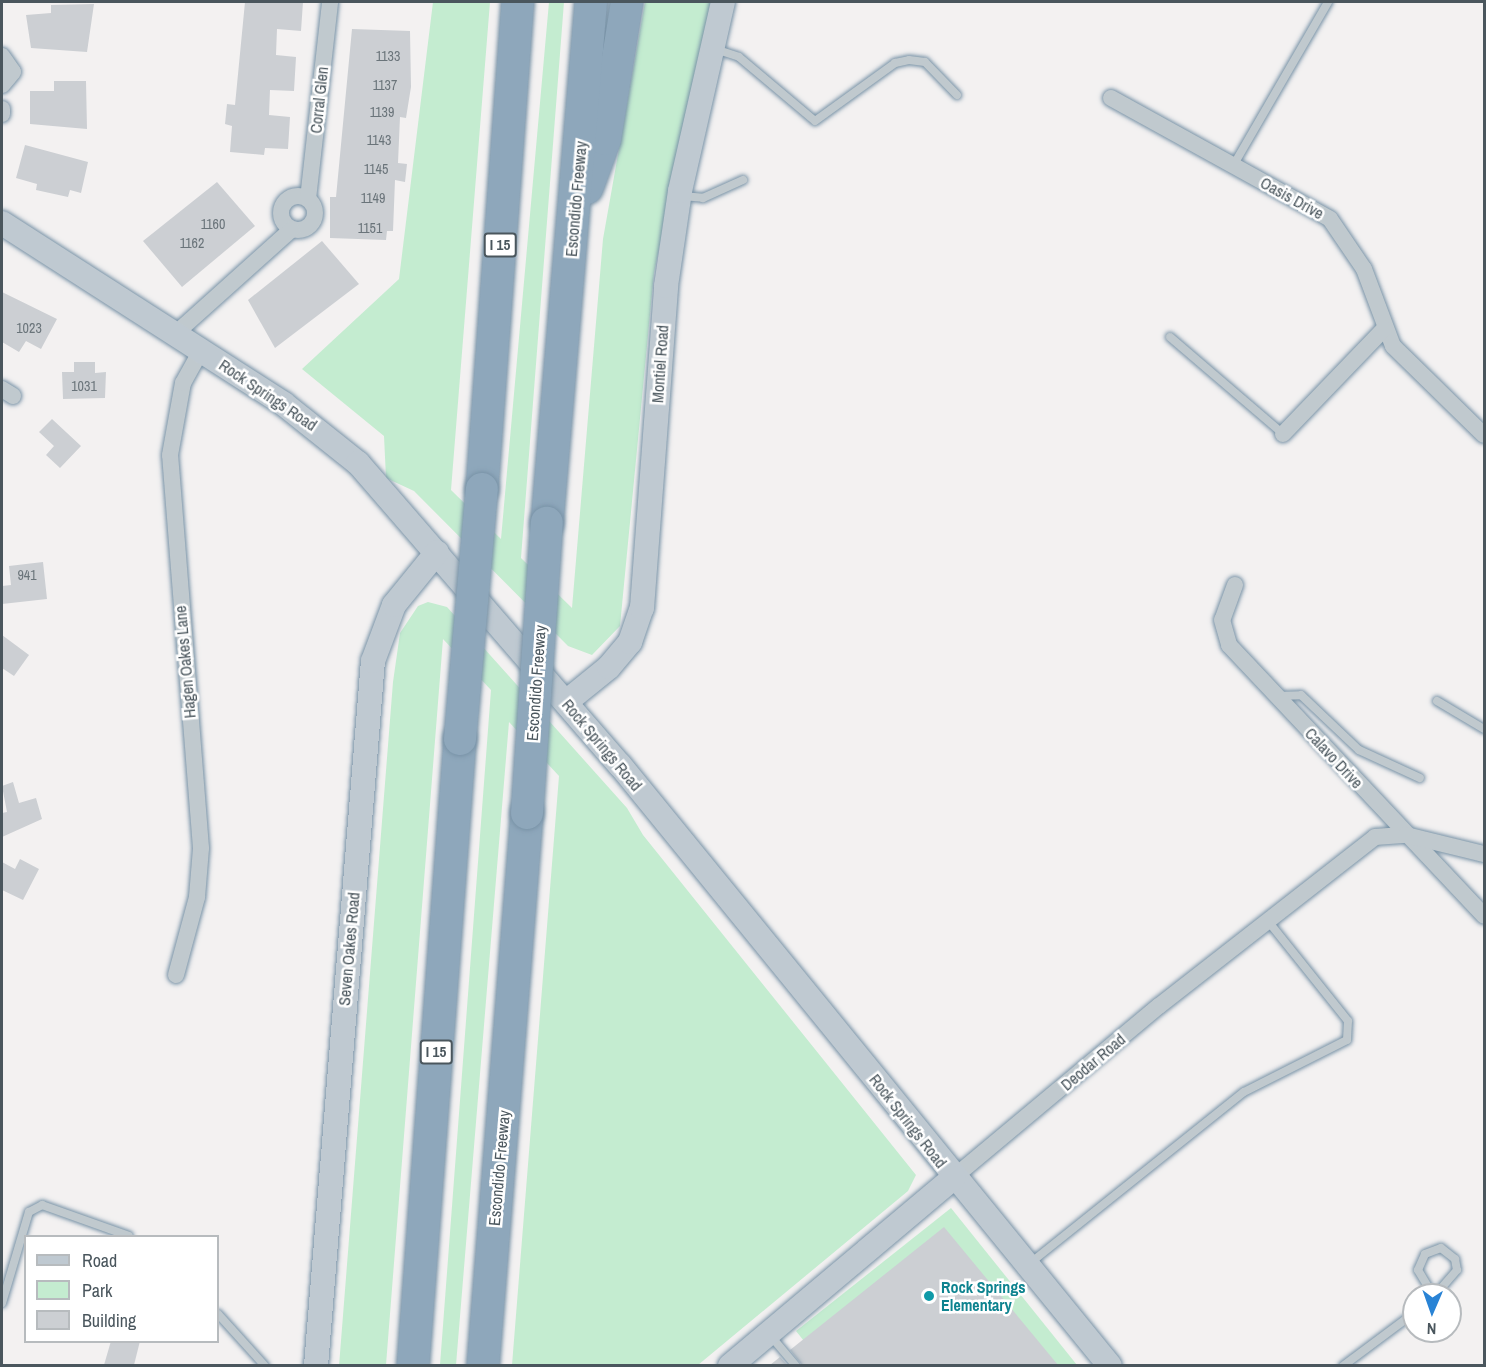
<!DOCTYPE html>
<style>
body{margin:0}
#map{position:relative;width:1486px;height:1367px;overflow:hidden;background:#f3f1f1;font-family:"Archivo Narrow",sans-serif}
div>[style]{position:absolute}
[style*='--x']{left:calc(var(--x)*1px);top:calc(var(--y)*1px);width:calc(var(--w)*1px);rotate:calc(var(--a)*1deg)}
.green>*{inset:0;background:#c4ecd0}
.building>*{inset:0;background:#cccfd3}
.roads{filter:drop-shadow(0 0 2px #7993a7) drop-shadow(0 0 2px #7993a7)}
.lane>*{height:8px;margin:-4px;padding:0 4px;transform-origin:4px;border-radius:4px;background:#c0c9ce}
.street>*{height:16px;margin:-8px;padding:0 8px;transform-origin:8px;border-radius:8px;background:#c0c9ce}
.street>.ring{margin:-8px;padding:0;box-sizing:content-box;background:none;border:16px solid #c0c9ce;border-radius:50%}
.secondary>*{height:24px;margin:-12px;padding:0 12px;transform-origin:12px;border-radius:12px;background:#bfc9d1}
.highway>*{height:32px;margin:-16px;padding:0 16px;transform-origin:16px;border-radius:16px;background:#8ea7bb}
.bridges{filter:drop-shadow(0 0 2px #7993a7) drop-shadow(0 0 2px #7993a7)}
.highway-bridge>*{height:32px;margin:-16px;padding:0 16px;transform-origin:16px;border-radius:16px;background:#8ea7bb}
.dots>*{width:16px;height:16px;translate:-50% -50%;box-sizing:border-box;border:3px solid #fff;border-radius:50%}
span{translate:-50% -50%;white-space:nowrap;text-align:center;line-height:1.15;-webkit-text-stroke:5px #fff;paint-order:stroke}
.number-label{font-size:14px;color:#6a747a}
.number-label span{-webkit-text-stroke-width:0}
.shield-label span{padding:2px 4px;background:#fff;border:2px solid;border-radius:4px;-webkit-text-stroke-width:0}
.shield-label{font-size:15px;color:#4a565d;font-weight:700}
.street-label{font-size:16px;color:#4a565d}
.culture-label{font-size:16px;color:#0d838f;font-weight:700}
.left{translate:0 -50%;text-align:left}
.frame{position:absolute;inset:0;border:3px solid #4a565d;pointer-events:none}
.legend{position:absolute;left:24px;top:1235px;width:195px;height:108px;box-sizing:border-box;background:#fff;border:2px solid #b7bbbe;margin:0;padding:8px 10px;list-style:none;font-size:18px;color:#4a565d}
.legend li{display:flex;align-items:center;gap:12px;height:30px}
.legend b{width:30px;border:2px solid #b7bbbe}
.north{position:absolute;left:1402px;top:1283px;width:60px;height:60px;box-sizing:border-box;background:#fff;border:2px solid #b7bbbe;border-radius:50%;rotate:182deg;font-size:16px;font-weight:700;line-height:24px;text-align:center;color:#4a565d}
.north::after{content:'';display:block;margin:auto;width:21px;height:27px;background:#2983d5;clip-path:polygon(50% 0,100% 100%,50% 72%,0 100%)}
</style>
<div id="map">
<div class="green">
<div style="clip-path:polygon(433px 2px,490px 2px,451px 490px,501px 539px,549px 2px,564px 2px,521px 558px,572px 608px,603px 239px,645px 2px,711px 2px,654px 273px,620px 626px,592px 655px,568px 646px,414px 491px,386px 478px,384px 436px,302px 369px,399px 279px)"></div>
<div style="clip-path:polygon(428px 602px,447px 607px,627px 808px,643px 835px,916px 1175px,908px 1191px,698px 1365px,512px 1365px,559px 776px,509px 722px,456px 1365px,440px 1365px,491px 690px,443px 639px,386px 1365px,339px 1366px,393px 682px,400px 633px,418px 606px)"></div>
<div style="clip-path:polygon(951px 1208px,1077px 1365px,823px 1365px,796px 1331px)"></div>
</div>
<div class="building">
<div style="clip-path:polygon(245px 2px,303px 2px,301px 31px,277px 29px,276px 55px,296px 57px,294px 91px,270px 90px,269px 115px,290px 117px,288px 149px,265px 148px,264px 155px,230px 152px,232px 126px,225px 124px,227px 104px,235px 105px)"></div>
<div style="clip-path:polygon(94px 4px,87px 52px,31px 48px,26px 15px,51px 13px,51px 5px)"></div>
<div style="clip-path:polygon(352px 29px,410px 31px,411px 87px,406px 118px,400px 117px,398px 163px,407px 164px,405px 182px,395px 180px,393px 231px,387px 231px,386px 240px,330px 238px,330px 197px,336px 197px)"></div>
<div style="clip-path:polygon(54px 81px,86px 81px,87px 129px,30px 124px,30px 91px,54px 91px)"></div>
<div style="clip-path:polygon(25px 145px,88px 162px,81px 193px,70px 190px,68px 197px,36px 190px,37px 184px,16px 178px)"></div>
<div style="clip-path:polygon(217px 182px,255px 226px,182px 287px,143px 241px)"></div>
<div style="clip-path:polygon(322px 241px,359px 284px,275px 348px,248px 300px)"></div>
<div style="clip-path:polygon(2px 292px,57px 319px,41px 349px,26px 341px,19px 352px,2px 342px)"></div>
<div style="clip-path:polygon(74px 362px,95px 362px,95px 373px,106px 372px,105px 398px,63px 399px,62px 372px,74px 372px)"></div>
<div style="clip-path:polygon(52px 419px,81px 446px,60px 468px,46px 455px,54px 446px,39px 432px)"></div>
<div style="clip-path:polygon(43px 562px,47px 599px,2px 604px,2px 586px,11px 585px,9px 566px)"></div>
<div style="clip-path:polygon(2px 635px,29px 655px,14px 676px,2px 668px)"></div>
<div style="clip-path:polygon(13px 782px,19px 803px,36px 798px,42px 819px,2px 837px,2px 813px,7px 812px,2px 786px)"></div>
<div style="clip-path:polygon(20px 859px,39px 869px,23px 900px,2px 890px,2px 862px,15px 869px)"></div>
<div style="clip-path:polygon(944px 1227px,1058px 1365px,802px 1365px,790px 1350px)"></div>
<div style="clip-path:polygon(111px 1341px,140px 1341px,134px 1365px,104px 1365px)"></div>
<div style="clip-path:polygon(780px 1357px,787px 1365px,770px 1365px)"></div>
</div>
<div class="roads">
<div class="lane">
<div style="--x:715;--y:49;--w:25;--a:18"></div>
<div style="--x:739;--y:57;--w:99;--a:40.1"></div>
<div style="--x:815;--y:121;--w:99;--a:-35.9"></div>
<div style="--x:895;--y:63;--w:14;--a:-12"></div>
<div style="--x:909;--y:60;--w:16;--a:7"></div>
<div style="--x:925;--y:62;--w:46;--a:45.9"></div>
<div style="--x:1233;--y:166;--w:190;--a:-59.9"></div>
<div style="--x:682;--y:196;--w:21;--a:5"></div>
<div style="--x:703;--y:198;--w:44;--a:-24.2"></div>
<div style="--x:1170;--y:337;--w:149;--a:40.6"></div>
<div style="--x:1277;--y:696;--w:24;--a:-2"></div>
<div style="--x:1301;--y:695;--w:80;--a:43.5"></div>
<div style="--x:1359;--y:750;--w:67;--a:24.7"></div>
<div style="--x:1437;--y:701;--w:55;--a:30.8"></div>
<div style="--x:1029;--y:1264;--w:275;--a:-38.7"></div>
<div style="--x:1244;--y:1092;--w:115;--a:-26.8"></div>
<div style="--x:1347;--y:1040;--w:19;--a:-87"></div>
<div style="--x:1348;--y:1021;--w:128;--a:-128.7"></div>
<div style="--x:1433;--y:1295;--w:29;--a:-121"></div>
<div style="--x:1418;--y:1270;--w:17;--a:-66"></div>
<div style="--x:1425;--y:1254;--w:17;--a:-21"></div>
<div style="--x:1441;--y:1248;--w:18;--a:38"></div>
<div style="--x:1455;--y:1259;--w:11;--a:80"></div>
<div style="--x:1457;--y:1270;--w:33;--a:131"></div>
<div style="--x:2;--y:1303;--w:95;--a:-73.5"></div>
<div style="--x:29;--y:1212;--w:15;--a:-28"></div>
<div style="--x:42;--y:1205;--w:92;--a:19.6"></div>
<div style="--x:218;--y:1314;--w:70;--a:47.9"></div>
<div style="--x:769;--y:1334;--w:42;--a:49.8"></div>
<div style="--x:1343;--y:1366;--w:89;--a:-36.7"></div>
</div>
<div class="street">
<div style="--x:2;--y:56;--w:19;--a:55"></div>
<div style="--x:13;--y:72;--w:17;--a:130"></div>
<div style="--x:1111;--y:98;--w:250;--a:28.9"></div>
<div style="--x:1330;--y:219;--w:60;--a:55.8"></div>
<div style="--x:1364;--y:269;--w:82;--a:69.4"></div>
<div style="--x:1393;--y:346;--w:127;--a:44.4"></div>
<div style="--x:2;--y:109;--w:5;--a:90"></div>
<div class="ring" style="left:281px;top:196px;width:18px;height:18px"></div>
<div style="--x:308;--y:199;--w:198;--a:-83.6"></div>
<div style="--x:175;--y:334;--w:157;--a:-41.9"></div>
<div style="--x:2;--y:389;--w:13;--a:32"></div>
<div style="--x:1283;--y:434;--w:146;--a:-46.1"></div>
<div style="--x:1235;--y:585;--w:37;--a:110"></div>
<div style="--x:1222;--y:620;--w:26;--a:74"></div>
<div style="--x:1229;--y:645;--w:372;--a:46.7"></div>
<div style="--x:176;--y:975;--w:81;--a:-74.9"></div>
<div style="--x:197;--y:897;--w:49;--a:-85.3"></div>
<div style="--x:201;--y:848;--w:394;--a:-94.5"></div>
<div style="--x:170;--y:455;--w:73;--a:-79.8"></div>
<div style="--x:183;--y:383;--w:37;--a:-61"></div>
<div style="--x:953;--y:1178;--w:268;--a:-39.9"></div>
<div style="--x:1159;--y:1006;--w:274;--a:-38"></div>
<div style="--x:1375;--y:837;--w:31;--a:-4"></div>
<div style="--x:1406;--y:835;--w:80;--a:13.7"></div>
</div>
<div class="secondary">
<div style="--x:2;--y:223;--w:335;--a:32.7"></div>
<div style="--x:284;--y:404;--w:95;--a:38.6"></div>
<div style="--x:358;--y:463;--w:400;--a:49.1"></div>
<div style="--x:620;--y:765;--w:775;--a:50.81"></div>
<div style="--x:566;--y:702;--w:55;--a:-39.1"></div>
<div style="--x:609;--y:667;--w:33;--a:-50"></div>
<div style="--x:630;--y:642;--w:36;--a:-71"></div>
<div style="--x:642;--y:608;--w:323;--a:-85.7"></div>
<div style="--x:666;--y:286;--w:96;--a:-81.6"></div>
<div style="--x:680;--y:191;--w:194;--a:-77.2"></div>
<div style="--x:316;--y:1366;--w:707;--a:-85.38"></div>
<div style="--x:373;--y:661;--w:60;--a:-69.4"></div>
<div style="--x:394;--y:605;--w:68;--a:-50.9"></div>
<div style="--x:730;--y:1366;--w:292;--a:-40.1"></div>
</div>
<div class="highway">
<div style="--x:587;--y:188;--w:52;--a:-69.8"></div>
<div style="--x:605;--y:139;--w:139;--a:-80.9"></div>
<div style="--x:482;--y:489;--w:488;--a:-85.8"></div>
<div style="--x:547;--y:523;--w:523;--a:-85.17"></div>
<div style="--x:413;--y:1366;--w:629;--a:-85.71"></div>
<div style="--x:483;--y:1366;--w:555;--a:-85.45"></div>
</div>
</div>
<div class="bridges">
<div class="highway-bridge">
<div style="--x:460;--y:739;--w:251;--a:-85"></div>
<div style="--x:527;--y:813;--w:291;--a:-86.1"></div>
</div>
</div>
<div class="dots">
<div style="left:929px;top:1296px;background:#0f9aa8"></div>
</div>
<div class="number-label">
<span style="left:388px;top:56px">1133</span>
<span style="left:385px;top:85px">1137</span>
<span style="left:382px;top:112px">1139</span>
<span style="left:379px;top:140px">1143</span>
<span style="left:376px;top:169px">1145</span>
<span style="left:373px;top:198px">1149</span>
<span style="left:213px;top:224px">1160</span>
<span style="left:370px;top:228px">1151</span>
<span style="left:192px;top:243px">1162</span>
<span style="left:29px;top:328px">1023</span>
<span style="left:84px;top:386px">1031</span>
<span style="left:27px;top:575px">941</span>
</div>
<div class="shield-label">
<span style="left:500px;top:245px">I 15</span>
<span style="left:436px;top:1052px">I 15</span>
</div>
<div class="street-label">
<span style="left:319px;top:100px;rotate:-84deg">Corral Glen</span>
<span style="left:1292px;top:198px;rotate:29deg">Oasis Drive</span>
<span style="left:576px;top:199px;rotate:-85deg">Escondido Freeway</span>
<span style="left:660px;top:364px;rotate:-86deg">Montiel Road</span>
<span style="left:268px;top:395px;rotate:34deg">Rock Springs Road</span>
<span style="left:185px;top:662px;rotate:-95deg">Hagen Oakes Lane</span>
<span style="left:536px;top:683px;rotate:-86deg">Escondido Freeway</span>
<span style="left:602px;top:745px;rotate:50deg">Rock Springs Road</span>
<span style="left:1334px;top:758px;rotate:47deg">Calavo Drive</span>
<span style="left:349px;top:949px;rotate:-85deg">Seven Oakes Road</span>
<span style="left:1093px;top:1062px;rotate:-40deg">Deodar Road</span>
<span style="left:908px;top:1121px;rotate:52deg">Rock Springs Road</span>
<span style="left:499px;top:1168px;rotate:-85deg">Escondido Freeway</span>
</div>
<div class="culture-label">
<span class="left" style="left:941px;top:1296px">Rock Springs<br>Elementary</span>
</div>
<div class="frame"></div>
<ul class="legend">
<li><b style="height:8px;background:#bfc9d1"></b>Road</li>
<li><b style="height:16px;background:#c4ecd0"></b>Park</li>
<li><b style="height:16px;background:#cccfd3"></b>Building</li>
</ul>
<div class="north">N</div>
</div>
